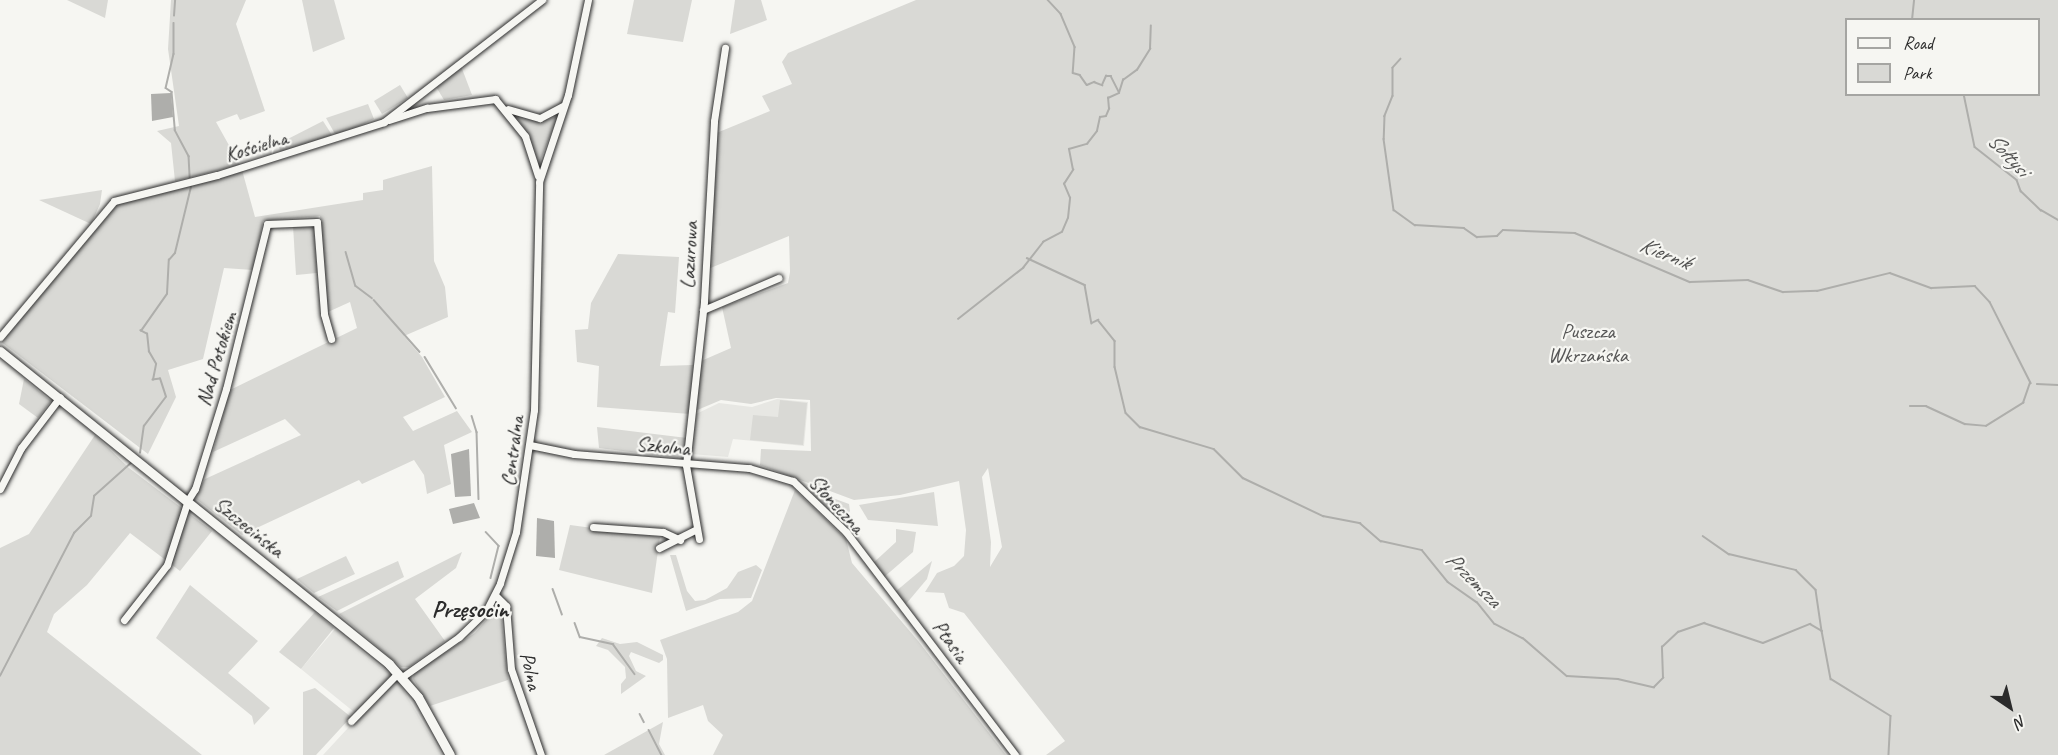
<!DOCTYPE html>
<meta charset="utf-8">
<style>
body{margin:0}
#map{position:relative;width:2058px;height:755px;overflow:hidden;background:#f6f6f2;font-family:Caveat,sans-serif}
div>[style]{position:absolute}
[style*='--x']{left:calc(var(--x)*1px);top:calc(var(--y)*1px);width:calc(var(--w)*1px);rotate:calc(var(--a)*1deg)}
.built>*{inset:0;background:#e7e7e3}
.green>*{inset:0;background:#d9d9d5}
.water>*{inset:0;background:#aeaeab}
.stream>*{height:1.5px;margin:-0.75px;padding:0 0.75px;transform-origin:0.75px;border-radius:0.75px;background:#aeaeab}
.roads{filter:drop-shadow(0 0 2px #2b2b2b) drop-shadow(0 0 2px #2b2b2b)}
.street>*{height:7px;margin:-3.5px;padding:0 3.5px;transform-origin:3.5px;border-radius:3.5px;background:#f6f6f2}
.secondary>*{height:9px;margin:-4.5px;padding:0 4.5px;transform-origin:4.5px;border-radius:4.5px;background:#f6f6f2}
span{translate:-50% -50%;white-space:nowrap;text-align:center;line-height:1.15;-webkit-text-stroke:4.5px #f6f6f2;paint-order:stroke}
.street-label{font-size:21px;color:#2b2b2b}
.park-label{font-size:21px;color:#565656}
.water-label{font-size:22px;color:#525251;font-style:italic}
.quarter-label{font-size:24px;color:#2b2b2b;font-weight:700}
.legend{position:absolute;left:1845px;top:18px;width:195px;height:78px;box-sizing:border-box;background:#f6f6f2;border:2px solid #a5a5a2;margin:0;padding:8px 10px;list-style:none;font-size:18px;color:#2b2b2b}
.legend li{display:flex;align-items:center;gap:12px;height:30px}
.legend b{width:30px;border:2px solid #a5a5a2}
.north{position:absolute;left:1980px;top:677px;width:60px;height:60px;-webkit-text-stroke:4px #f6f6f2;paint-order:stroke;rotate:145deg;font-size:16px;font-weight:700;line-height:24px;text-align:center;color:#2b2b2b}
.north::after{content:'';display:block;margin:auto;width:21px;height:27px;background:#2b2b2b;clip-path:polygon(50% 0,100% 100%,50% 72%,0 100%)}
</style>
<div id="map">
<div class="built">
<div style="clip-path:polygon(777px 399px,808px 402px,804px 446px,733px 439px,728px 457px,691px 454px,696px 414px,719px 403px,752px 407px)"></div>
<div style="clip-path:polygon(335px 629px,398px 681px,442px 755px,323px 755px,359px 716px,301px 669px)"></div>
</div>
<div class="green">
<div style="clip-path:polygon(68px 0,108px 0,105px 18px,67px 0)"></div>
<div style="clip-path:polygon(171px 0,246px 0,236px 24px,265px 111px,240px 120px,237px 114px,216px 122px,240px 165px,175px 181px,171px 143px,157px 131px,179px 126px,168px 49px)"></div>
<div style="clip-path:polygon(302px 0,334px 0,345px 39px,313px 52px)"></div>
<div style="clip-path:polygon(634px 0,692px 0,683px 42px,627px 34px)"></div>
<div style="clip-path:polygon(735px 0,761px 0,767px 20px,730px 34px)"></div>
<div style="clip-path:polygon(evenodd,916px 0,2058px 0,2058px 755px,1046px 755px,1065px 741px,964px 613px,949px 608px,944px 593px,925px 592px,937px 573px,954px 566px,964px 556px,966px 530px,959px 481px,900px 495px,854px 500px,760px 465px,761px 449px,811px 451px,810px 400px,776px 398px,751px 404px,721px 400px,695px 411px,701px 361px,731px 348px,722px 307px,788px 283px,790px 272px,789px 236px,708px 269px,714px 134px,770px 111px,762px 96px,792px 84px,782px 62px,788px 53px,916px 0,1846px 20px,2038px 20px,2038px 94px,1846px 94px,1846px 20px,916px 0,988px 468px,1002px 547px,990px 567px,991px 542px,982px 477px,988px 468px)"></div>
<div style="clip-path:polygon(461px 66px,472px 95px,444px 100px,435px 85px)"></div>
<div style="clip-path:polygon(400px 85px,408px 98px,382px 114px,374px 101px)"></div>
<div style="clip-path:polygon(368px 104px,374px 119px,338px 136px,335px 134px,326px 118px)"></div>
<div style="clip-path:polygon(515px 115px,540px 122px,558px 116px,539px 164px,528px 134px)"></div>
<div style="clip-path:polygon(323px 121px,332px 135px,281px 153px,278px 144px)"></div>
<div style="clip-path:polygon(432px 166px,434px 261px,445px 287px,448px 317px,404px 336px,422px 357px,445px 397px,403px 417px,413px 431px,457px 411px,472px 432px,444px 445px,451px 484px,427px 494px,424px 475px,414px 460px,362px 484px,359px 480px,242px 535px,194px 497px,205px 479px,301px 435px,285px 419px,213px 452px,230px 390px,357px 328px,350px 302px,328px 312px,320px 216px,263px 221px,253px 270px,224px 268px,203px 359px,168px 370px,176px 397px,148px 454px,0 341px,110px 211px,122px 202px,242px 170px,255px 217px,363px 200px,363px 193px,383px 190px,383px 180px)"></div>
<div style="clip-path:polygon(102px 190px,100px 204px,91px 224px,39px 200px)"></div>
<div style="clip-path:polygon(310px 224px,314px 227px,317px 273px,296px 275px,293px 226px)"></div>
<div style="clip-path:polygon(618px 254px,679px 257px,675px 313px,668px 312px,660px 366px,693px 365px,690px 414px,597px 407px,599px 366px,577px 362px,575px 330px,588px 329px,591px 303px)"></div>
<div style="clip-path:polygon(24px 379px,51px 401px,38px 418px,19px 404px)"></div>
<div style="clip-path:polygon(780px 400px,807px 403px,803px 445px,750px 440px,753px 415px,778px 417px)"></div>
<div style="clip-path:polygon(597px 427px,687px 438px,684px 454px,678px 458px,599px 448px)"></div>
<div style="clip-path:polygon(95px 435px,129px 468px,212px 531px,180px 571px,130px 533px,87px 585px,54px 614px,47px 632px,202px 755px,0 755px,0 548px,29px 534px)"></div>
<div style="clip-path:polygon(808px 489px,849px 504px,850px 511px,841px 525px)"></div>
<div style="clip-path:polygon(795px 490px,846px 539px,852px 563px,919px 642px,1006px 755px,713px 755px,723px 735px,708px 721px,703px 705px,668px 718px,667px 659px,660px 640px,738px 612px,752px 601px)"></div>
<div style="clip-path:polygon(934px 492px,938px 526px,868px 520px,859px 505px)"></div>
<div style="clip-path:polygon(570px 525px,660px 537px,652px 593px,559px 570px)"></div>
<div style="clip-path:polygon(896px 529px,916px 532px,913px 552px,883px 578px,871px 565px,896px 542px)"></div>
<div style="clip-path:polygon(462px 552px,456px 568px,415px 599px,445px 641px,409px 667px,401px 667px,339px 614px)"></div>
<div style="clip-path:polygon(670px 555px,676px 555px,687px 591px,695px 601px,705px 600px,727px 588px,738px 572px,756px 565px,762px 570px,751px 598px,720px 599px,686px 611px)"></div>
<div style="clip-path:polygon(346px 556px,355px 574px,314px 593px,297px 579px)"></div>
<div style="clip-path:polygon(398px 561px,404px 577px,337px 611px,318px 597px)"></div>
<div style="clip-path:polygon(932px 561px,927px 579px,906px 604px,895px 592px)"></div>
<div style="clip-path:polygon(190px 585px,258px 641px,228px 673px,270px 708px,254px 725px,252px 716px,156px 638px)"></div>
<div style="clip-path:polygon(500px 604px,508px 680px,430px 706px,413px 679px,414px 673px,475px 633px)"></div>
<div style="clip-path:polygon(315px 612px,334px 628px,301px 669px,279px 652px)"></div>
<div style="clip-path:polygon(602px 638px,620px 644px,637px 642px,663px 655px,663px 660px,659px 663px,631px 652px,629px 656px,636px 671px,646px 676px,621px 694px,621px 684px,626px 678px,625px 667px,608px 650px,596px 646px)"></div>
<div style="clip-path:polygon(315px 688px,351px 717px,316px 755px,303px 755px,303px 692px)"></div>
<div style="clip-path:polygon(663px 722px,659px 744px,665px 755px,604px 755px)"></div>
</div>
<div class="water">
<div style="clip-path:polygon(171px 93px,173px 117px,152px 121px,151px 94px)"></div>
<div style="clip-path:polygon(469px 449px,471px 496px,455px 497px,451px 454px)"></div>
<div style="clip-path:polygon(474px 503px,480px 518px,453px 524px,449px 509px)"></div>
<div style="clip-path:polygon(537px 518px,554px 521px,555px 558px,536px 556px)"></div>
</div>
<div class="stream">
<div style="--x:1048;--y:0;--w:19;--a:47"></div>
<div style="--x:1061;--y:14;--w:36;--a:67"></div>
<div style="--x:1075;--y:47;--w:26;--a:94"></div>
<div style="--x:1073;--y:73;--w:7;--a:16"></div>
<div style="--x:1080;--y:75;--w:12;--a:55"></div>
<div style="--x:1087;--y:85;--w:8;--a:-23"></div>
<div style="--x:1094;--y:82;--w:9;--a:21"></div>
<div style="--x:1102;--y:85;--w:10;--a:-66"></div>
<div style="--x:1106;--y:76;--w:5;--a:0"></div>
<div style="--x:1111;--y:76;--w:18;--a:63"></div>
<div style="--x:174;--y:16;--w:16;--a:-86"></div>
<div style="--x:1912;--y:20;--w:20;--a:-84"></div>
<div style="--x:174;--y:23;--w:31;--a:90"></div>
<div style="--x:174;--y:54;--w:35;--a:103"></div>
<div style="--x:166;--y:88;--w:7;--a:34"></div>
<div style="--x:172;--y:92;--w:38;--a:85"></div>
<div style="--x:175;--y:130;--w:30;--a:62"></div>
<div style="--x:189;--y:156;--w:21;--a:87"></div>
<div style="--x:1401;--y:59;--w:12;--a:132"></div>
<div style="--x:1393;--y:68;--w:28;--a:90"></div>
<div style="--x:1393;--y:96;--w:22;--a:112"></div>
<div style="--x:1385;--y:116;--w:23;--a:92"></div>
<div style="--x:1384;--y:139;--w:72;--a:82"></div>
<div style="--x:1394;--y:210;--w:26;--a:36"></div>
<div style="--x:1415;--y:225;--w:49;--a:3.5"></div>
<div style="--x:1464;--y:228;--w:16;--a:35"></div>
<div style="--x:1477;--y:237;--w:20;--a:-3"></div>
<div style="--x:1497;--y:236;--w:8;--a:-45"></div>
<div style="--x:1503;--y:230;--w:72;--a:2.4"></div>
<div style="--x:1575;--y:233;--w:125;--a:23.1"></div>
<div style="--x:1690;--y:282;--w:58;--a:-2"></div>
<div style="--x:1748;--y:280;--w:37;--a:19"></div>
<div style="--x:1783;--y:292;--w:34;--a:-2"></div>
<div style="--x:1817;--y:291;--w:75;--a:-13.9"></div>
<div style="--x:1890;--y:273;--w:44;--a:20.1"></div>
<div style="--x:1931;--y:288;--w:44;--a:-2.6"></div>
<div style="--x:1975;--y:286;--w:22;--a:47"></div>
<div style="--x:1990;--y:302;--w:91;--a:63.2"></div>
<div style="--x:1964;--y:94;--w:54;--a:78.3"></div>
<div style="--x:1975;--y:147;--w:53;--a:38.2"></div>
<div style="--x:2017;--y:180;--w:12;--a:70"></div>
<div style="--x:2021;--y:191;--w:28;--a:44"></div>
<div style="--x:2041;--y:210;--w:20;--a:30"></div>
<div style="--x:346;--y:252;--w:35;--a:74"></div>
<div style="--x:356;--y:286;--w:20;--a:37"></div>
<div style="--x:1027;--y:258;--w:64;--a:25"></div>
<div style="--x:1085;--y:285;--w:39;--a:80"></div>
<div style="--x:1092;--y:323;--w:7;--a:-27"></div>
<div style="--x:1098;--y:320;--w:27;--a:51"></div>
<div style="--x:1115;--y:341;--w:26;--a:90"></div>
<div style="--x:1115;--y:367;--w:47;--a:76.6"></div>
<div style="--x:1126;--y:413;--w:20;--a:45"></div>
<div style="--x:1140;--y:427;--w:77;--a:16.6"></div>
<div style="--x:1214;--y:449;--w:41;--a:45"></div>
<div style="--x:1243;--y:478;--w:89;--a:25.4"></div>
<div style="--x:1323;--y:516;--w:38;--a:11"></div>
<div style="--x:1360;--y:523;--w:28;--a:41"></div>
<div style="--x:1381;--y:541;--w:42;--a:12.4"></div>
<div style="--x:1422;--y:550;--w:41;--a:50.9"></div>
<div style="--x:1448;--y:582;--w:35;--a:35"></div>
<div style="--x:1477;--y:602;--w:28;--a:51"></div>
<div style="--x:1495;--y:624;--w:31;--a:27"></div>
<div style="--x:1523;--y:638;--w:58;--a:40.8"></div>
<div style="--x:1567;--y:676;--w:51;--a:3.4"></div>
<div style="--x:1618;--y:679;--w:37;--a:13"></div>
<div style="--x:1654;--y:687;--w:13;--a:-45"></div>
<div style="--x:1663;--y:678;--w:31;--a:-92"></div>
<div style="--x:1662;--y:647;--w:22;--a:-43"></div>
<div style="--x:1678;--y:632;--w:28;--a:-19"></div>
<div style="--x:1704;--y:623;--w:62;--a:18.7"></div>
<div style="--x:1763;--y:643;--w:51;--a:-22"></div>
<div style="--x:1810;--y:624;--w:14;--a:30"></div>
<div style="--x:1822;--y:631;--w:49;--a:79.4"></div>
<div style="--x:1831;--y:679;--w:70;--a:31.7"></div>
<div style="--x:1891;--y:716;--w:39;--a:93"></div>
<div style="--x:374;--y:300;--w:69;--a:48.5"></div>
<div style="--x:958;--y:319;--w:83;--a:-38.1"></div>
<div style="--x:1023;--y:268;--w:33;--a:-52"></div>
<div style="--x:1043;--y:242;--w:21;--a:-28"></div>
<div style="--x:1062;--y:232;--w:15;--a:-67"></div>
<div style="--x:1068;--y:218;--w:20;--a:-84"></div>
<div style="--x:1070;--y:198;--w:15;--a:-113"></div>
<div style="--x:1064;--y:184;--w:17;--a:-57"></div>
<div style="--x:1073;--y:170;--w:21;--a:-101"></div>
<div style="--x:1069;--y:149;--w:19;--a:-16"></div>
<div style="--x:1087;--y:144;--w:16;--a:-52"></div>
<div style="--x:1097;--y:131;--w:14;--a:-78"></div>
<div style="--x:1100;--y:117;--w:6;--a:-9"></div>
<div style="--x:1106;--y:116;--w:8;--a:-67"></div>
<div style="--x:1109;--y:109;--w:11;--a:-95"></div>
<div style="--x:1108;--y:98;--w:12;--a:-24"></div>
<div style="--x:1119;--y:93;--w:14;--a:-73"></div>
<div style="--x:1123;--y:80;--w:17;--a:-36"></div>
<div style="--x:1137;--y:70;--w:25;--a:-58"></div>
<div style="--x:1150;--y:49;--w:23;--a:-88"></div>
<div style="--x:425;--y:357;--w:60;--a:58.7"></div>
<div style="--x:2037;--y:384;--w:21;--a:3"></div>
<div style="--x:1910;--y:406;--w:16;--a:0"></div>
<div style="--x:1926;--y:406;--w:43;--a:24.8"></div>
<div style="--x:1965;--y:424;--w:21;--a:5"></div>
<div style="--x:1986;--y:426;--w:44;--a:-31.9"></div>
<div style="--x:2023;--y:403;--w:21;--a:-71"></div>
<div style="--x:472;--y:416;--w:17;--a:73"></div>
<div style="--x:477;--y:432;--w:67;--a:88.3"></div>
<div style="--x:140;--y:453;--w:27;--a:-82"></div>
<div style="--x:144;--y:426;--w:36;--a:-53"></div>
<div style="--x:166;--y:397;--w:19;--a:-108"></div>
<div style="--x:160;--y:379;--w:7;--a:172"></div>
<div style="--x:153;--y:380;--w:16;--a:-79"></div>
<div style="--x:156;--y:364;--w:14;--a:-120"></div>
<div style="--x:149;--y:352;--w:18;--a:-96"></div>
<div style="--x:147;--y:334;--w:7;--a:-153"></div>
<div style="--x:141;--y:331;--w:45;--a:-54.9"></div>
<div style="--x:167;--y:294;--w:34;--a:-87"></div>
<div style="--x:169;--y:260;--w:9;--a:-49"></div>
<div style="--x:175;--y:253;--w:68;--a:-76.4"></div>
<div style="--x:486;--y:532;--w:19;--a:47"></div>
<div style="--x:499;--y:546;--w:33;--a:104"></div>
<div style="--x:1703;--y:536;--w:32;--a:35"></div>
<div style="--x:1729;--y:554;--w:69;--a:13.4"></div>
<div style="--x:1796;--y:570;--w:28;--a:45"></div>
<div style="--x:1816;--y:590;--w:41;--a:81.7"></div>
<div style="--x:553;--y:589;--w:27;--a:70"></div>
<div style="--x:575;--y:623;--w:15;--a:70"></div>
<div style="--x:580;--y:637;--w:34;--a:12"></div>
<div style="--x:613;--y:644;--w:37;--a:54"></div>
<div style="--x:0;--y:676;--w:161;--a:-62.6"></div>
<div style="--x:74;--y:533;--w:24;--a:-45"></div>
<div style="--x:91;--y:516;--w:20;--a:-81"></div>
<div style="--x:94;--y:496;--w:50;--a:-41.7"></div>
<div style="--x:640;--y:714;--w:9;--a:63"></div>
<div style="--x:649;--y:730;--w:28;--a:63"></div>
</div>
<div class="roads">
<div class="street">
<div style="--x:508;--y:109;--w:33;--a:16"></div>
<div style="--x:540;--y:118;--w:26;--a:-28"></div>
<div style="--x:389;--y:120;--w:40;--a:-18"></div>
<div style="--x:427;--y:108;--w:69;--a:-7.5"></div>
<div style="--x:495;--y:99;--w:48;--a:51"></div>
<div style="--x:525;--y:136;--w:42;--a:72"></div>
<div style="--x:703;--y:310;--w:82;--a:-23.1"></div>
<div style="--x:0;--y:337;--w:177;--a:-50"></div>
<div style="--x:114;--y:201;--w:106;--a:-14.2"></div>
<div style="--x:217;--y:175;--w:175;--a:-17.6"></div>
<div style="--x:384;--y:122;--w:200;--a:-37.7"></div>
<div style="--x:530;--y:445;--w:45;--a:11.6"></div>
<div style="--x:574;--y:454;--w:176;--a:4.6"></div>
<div style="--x:749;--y:468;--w:46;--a:16.5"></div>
<div style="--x:793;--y:481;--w:74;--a:43.9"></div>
<div style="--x:846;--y:532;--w:280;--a:52.8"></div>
<div style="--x:0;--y:489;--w:46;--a:-62.9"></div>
<div style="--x:21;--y:448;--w:64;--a:-52.6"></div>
<div style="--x:593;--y:527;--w:70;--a:4.1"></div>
<div style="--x:663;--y:532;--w:19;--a:25"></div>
<div style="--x:699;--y:539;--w:75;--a:-100"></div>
<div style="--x:686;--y:465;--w:165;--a:-83.7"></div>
<div style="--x:704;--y:301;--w:180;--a:-86.8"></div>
<div style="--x:714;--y:121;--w:74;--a:-81.4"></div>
<div style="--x:659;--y:548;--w:42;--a:-26.6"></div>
<div style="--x:495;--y:595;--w:16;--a:45"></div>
<div style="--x:506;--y:606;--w:63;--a:85.5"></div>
<div style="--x:511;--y:669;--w:91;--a:70.8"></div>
<div style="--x:124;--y:620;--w:70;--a:-52"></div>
<div style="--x:167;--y:565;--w:68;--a:-72.1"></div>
<div style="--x:188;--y:500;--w:13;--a:-58"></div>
<div style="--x:195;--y:489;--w:105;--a:-72.8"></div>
<div style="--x:226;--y:389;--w:170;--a:-76"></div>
<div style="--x:267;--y:224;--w:50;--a:-2.3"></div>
<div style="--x:317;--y:222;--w:92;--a:85.6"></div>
<div style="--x:324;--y:314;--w:26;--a:74"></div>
<div style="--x:402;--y:677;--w:70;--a:-35.1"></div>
<div style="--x:459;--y:637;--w:37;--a:-44"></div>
<div style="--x:486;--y:611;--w:31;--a:-63"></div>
<div style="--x:500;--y:583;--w:53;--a:-72.6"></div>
<div style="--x:516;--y:532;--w:123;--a:-81.6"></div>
<div style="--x:534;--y:410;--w:228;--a:-88.7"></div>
<div style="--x:539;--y:182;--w:92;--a:-71.6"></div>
<div style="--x:568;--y:95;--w:97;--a:-78.1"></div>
<div style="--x:351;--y:721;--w:67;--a:-45.6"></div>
</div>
<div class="secondary">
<div style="--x:0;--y:351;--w:499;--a:38.8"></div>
<div style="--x:389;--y:664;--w:44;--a:48.7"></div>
<div style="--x:418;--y:697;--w:66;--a:61.1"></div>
</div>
</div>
<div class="street-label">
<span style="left:256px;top:146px;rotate:-17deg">Kościelna</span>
<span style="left:689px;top:255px;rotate:-87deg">Lazurowa</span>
<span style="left:216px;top:359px;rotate:-74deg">Nad Potokiem</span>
<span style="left:663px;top:446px;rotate:5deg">Szkolna</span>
<span style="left:512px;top:451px;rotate:-83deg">Centralna</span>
<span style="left:837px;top:504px;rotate:47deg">Słoneczna</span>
<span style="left:249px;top:527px;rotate:39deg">Szczecińska</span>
<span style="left:951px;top:641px;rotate:54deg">Ptasia</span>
<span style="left:531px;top:671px;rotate:78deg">Polna</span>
</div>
<div class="park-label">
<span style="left:1588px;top:343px">Puszcza<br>Wkrzańska</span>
</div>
<div class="water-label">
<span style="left:2008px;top:155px;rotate:47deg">Sołtysi</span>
<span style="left:1665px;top:254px;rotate:22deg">Kiernik</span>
<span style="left:1473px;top:580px;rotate:45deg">Przemsza</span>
</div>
<div class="quarter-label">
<span style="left:470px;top:610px">Przęsocin</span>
</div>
<ul class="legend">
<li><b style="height:8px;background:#f6f6f2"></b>Road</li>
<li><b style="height:16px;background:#d9d9d5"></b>Park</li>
</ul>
<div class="north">N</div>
</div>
